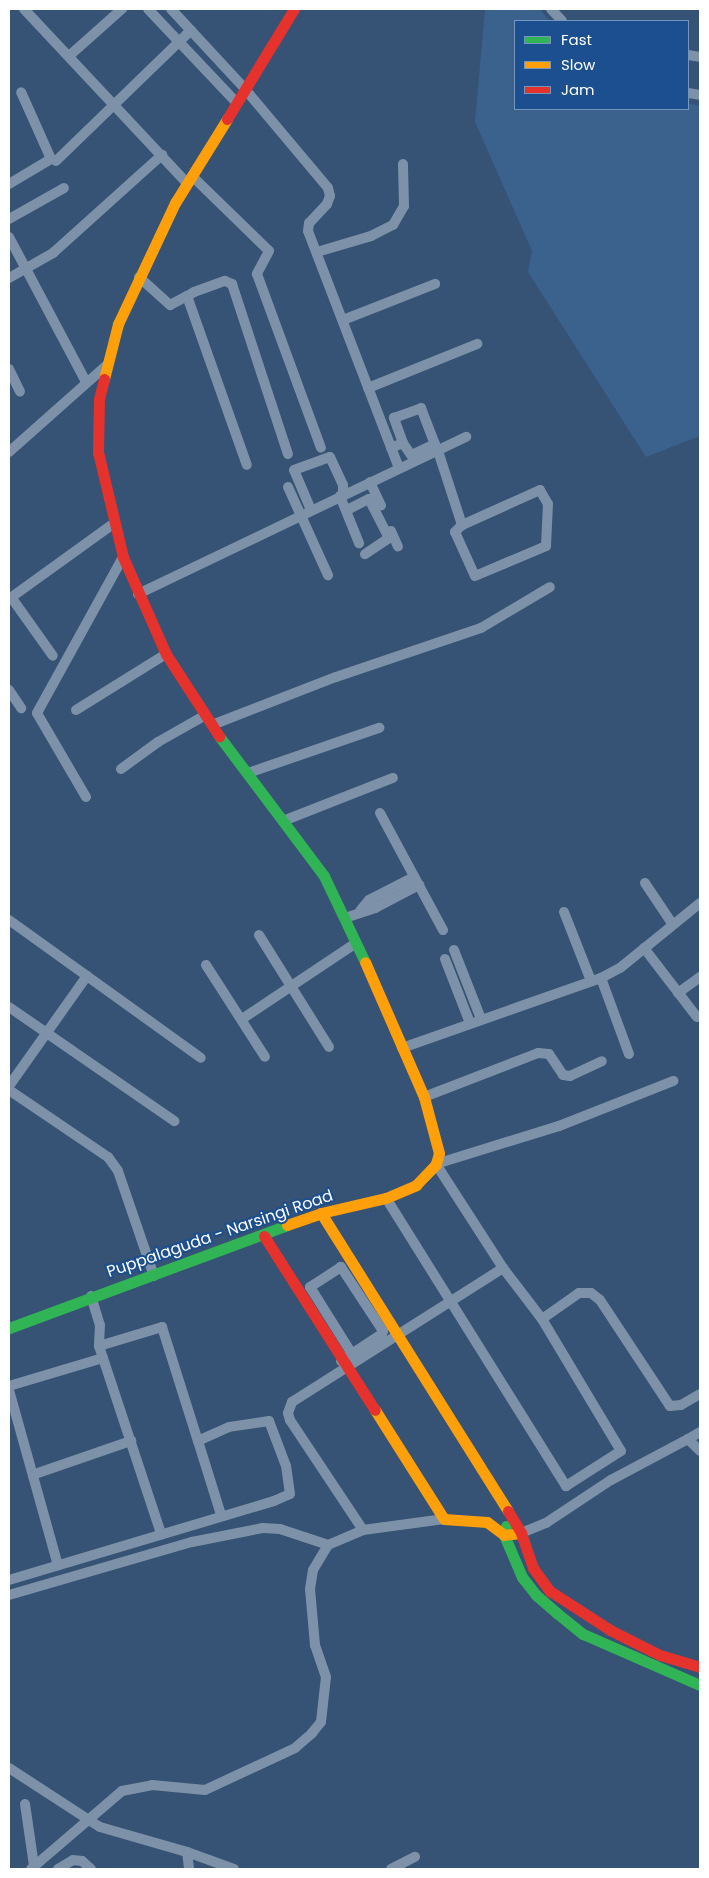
<!DOCTYPE html>
<style>
body{margin:0}
#map{position:relative;width:709px;height:1878px;overflow:hidden;background:#365274;font-family:Poppins,sans-serif}
div>[style]{position:absolute}
[style*='--x']{left:calc(var(--x)*1px);top:calc(var(--y)*1px);width:calc(var(--w)*1px);rotate:calc(var(--a)*1deg)}
.water>*{inset:0;background:#3b618d}
.street>*{height:10px;margin:-5px;padding:0 5px;transform-origin:5px;border-radius:5px;background:#7d92a8}
.fast>*{height:11px;margin:-5.5px;padding:0 5.5px;transform-origin:5.5px;border-radius:5.5px;background:#30b455}
.slow>*{height:11px;margin:-5.5px;padding:0 5.5px;transform-origin:5.5px;border-radius:5.5px;background:#ff9f0a}
.jam>*{height:11px;margin:-5.5px;padding:0 5.5px;transform-origin:5.5px;border-radius:5.5px;background:#e5322d}
span{translate:-50% -50%;white-space:nowrap;text-align:center;line-height:1.15;-webkit-text-stroke:4px #1b4f8f;paint-order:stroke}
.street-label{font-size:16px;color:#fff}
.frame{position:absolute;inset:0;border:10px solid #fff;pointer-events:none}
.legend{position:absolute;left:514px;top:20px;width:175px;height:90px;box-sizing:border-box;background:#1b4f8f;border:1px solid #7695bc;margin:0;padding:6px 9px;list-style:none;font-size:15px;color:#fff}
.legend li{display:flex;align-items:center;gap:10px;height:25px}
.legend b{width:25px;border:1px solid #7695bc}
</style>
<div id="map">
<div class="water">
<div style="clip-path:polygon(485px 9px,540px 9px,549px 21px,515px 21px,515px 109px,688px 109px,688px 103px,700px 106px,700px 436px,646px 457px,528px 272px,532px 251px,475px 122px)"></div>
</div>
<div class="street">
<div style="--x:24;--y:9;--w:238;--a:46.9"></div>
<div style="--x:148;--y:9;--w:129;--a:46.6"></div>
<div style="--x:171;--y:9;--w:109;--a:47.2"></div>
<div style="--x:245;--y:89;--w:129;--a:50"></div>
<div style="--x:328;--y:188;--w:8;--a:76"></div>
<div style="--x:330;--y:196;--w:9;--a:111"></div>
<div style="--x:327;--y:204;--w:26;--a:133"></div>
<div style="--x:309;--y:223;--w:8;--a:97"></div>
<div style="--x:308;--y:231;--w:254;--a:69"></div>
<div style="--x:551;--y:9;--w:16;--a:47"></div>
<div style="--x:688;--y:55;--w:12;--a:9"></div>
<div style="--x:69;--y:56;--w:71;--a:-41.6"></div>
<div style="--x:688;--y:93;--w:12;--a:9"></div>
<div style="--x:56;--y:161;--w:188;--a:-44.1"></div>
<div style="--x:192;--y:176;--w:107;--a:44.2"></div>
<div style="--x:269;--y:251;--w:26;--a:118"></div>
<div style="--x:257;--y:274;--w:185;--a:69.8"></div>
<div style="--x:9;--y:184;--w:49;--a:-30.8"></div>
<div style="--x:51;--y:159;--w:73;--a:-114.1"></div>
<div style="--x:9;--y:219;--w:63;--a:-29.4"></div>
<div style="--x:9;--y:237;--w:164;--a:62"></div>
<div style="--x:317;--y:252;--w:56;--a:-16.5"></div>
<div style="--x:371;--y:236;--w:25;--a:-27"></div>
<div style="--x:393;--y:225;--w:22;--a:-60"></div>
<div style="--x:404;--y:206;--w:42;--a:-91.4"></div>
<div style="--x:139;--y:277;--w:42;--a:42.1"></div>
<div style="--x:170;--y:305;--w:27;--a:-28"></div>
<div style="--x:194;--y:292;--w:33;--a:-20"></div>
<div style="--x:225;--y:281;--w:8;--a:23"></div>
<div style="--x:232;--y:284;--w:179;--a:71.8"></div>
<div style="--x:9;--y:278;--w:51;--a:-29.6"></div>
<div style="--x:53;--y:253;--w:147;--a:-42"></div>
<div style="--x:187;--y:296;--w:179;--a:70.5"></div>
<div style="--x:343;--y:320;--w:99;--a:-21.4"></div>
<div style="--x:9;--y:369;--w:25;--a:64"></div>
<div style="--x:368;--y:388;--w:118;--a:-22"></div>
<div style="--x:391;--y:448;--w:13;--a:-23"></div>
<div style="--x:403;--y:443;--w:27;--a:-110"></div>
<div style="--x:394;--y:418;--w:29;--a:-20"></div>
<div style="--x:421;--y:408;--w:39;--a:69"></div>
<div style="--x:435;--y:444;--w:26;--a:155"></div>
<div style="--x:411;--y:455;--w:14;--a:-124"></div>
<div style="--x:438;--y:451;--w:78;--a:72"></div>
<div style="--x:462;--y:525;--w:10;--a:135"></div>
<div style="--x:455;--y:532;--w:48;--a:65.6"></div>
<div style="--x:475;--y:576;--w:77;--a:-22.9"></div>
<div style="--x:546;--y:546;--w:42;--a:-87.3"></div>
<div style="--x:548;--y:504;--w:16;--a:-120"></div>
<div style="--x:540;--y:490;--w:85;--a:155.8"></div>
<div style="--x:9;--y:452;--w:131;--a:-41.6"></div>
<div style="--x:370;--y:482;--w:26;--a:65"></div>
<div style="--x:288;--y:487;--w:97;--a:65.6"></div>
<div style="--x:340;--y:496;--w:51;--a:68"></div>
<div style="--x:311;--y:510;--w:43;--a:-113"></div>
<div style="--x:294;--y:470;--w:38;--a:-20"></div>
<div style="--x:330;--y:457;--w:31;--a:65"></div>
<div style="--x:343;--y:485;--w:10;--a:90"></div>
<div style="--x:347;--y:510;--w:25;--a:-27"></div>
<div style="--x:369;--y:499;--w:44;--a:62.9"></div>
<div style="--x:389;--y:538;--w:29;--a:146"></div>
<div style="--x:391;--y:531;--w:17;--a:66"></div>
<div style="--x:138;--y:594;--w:364;--a:-25.6"></div>
<div style="--x:11;--y:597;--w:72;--a:54.6"></div>
<div style="--x:9;--y:599;--w:128;--a:-35.8"></div>
<div style="--x:9;--y:690;--w:22;--a:56"></div>
<div style="--x:76;--y:710;--w:106;--a:-31.9"></div>
<div style="--x:212;--y:725;--w:133;--a:-21.2"></div>
<div style="--x:336;--y:677;--w:153;--a:-18.7"></div>
<div style="--x:481;--y:628;--w:80;--a:-30.7"></div>
<div style="--x:121;--y:769;--w:46;--a:-36.1"></div>
<div style="--x:158;--y:742;--w:53;--a:-29.5"></div>
<div style="--x:248;--y:773;--w:139;--a:-19"></div>
<div style="--x:86;--y:797;--w:97;--a:-120.3"></div>
<div style="--x:37;--y:713;--w:178;--a:-61.1"></div>
<div style="--x:380;--y:813;--w:133;--a:61.7"></div>
<div style="--x:283;--y:821;--w:118;--a:-21.4"></div>
<div style="--x:645;--y:883;--w:50;--a:56.3"></div>
<div style="--x:360;--y:911;--w:14;--a:-51"></div>
<div style="--x:369;--y:900;--w:51;--a:-27.1"></div>
<div style="--x:564;--y:912;--w:74;--a:68.6"></div>
<div style="--x:345;--y:918;--w:32;--a:-18"></div>
<div style="--x:375;--y:908;--w:50;--a:-27.6"></div>
<div style="--x:9;--y:920;--w:236;--a:35.7"></div>
<div style="--x:259;--y:935;--w:132;--a:58"></div>
<div style="--x:644;--y:948;--w:87;--a:52.5"></div>
<div style="--x:454;--y:950;--w:74;--a:68.6"></div>
<div style="--x:445;--y:959;--w:69;--a:68.7"></div>
<div style="--x:206;--y:965;--w:109;--a:57.3"></div>
<div style="--x:601;--y:978;--w:21;--a:-28"></div>
<div style="--x:620;--y:968;--w:103;--a:-39.1"></div>
<div style="--x:678;--y:993;--w:27;--a:-36"></div>
<div style="--x:9;--y:1007;--w:201;--a:34.6"></div>
<div style="--x:242;--y:1019;--w:137;--a:-33.7"></div>
<div style="--x:402;--y:1048;--w:211;--a:-19.4"></div>
<div style="--x:601;--y:978;--w:81;--a:69.8"></div>
<div style="--x:9;--y:1086;--w:135;--a:-54.7"></div>
<div style="--x:9;--y:1090;--w:120;--a:34.1"></div>
<div style="--x:108;--y:1157;--w:17;--a:54"></div>
<div style="--x:118;--y:1171;--w:111;--a:71.1"></div>
<div style="--x:424;--y:1097;--w:122;--a:-21.1"></div>
<div style="--x:538;--y:1053;--w:11;--a:5"></div>
<div style="--x:549;--y:1054;--w:25;--a:56"></div>
<div style="--x:563;--y:1075;--w:7;--a:8"></div>
<div style="--x:570;--y:1076;--w:35;--a:-25"></div>
<div style="--x:386;--y:1198;--w:340;--a:58"></div>
<div style="--x:566;--y:1486;--w:65;--a:-32.5"></div>
<div style="--x:621;--y:1451;--w:154;--a:-120.9"></div>
<div style="--x:503;--y:1268;--w:124;--a:-122.8"></div>
<div style="--x:436;--y:1164;--w:129;--a:-17.2"></div>
<div style="--x:559;--y:1126;--w:123;--a:-21.5"></div>
<div style="--x:91;--y:1296;--w:30;--a:73"></div>
<div style="--x:100;--y:1325;--w:21;--a:93"></div>
<div style="--x:99;--y:1346;--w:198;--a:71.7"></div>
<div style="--x:99;--y:1346;--w:66;--a:-16.8"></div>
<div style="--x:162;--y:1327;--w:120;--a:72.5"></div>
<div style="--x:341;--y:1361;--w:49;--a:-33.4"></div>
<div style="--x:382;--y:1334;--w:3;--a:-72"></div>
<div style="--x:383;--y:1331;--w:77;--a:-123.3"></div>
<div style="--x:341;--y:1267;--w:37;--a:147"></div>
<div style="--x:310;--y:1287;--w:79;--a:57.9"></div>
<div style="--x:9;--y:1386;--w:98;--a:-16.6"></div>
<div style="--x:9;--y:1390;--w:182;--a:74.4"></div>
<div style="--x:688;--y:1439;--w:14;--a:-30"></div>
<div style="--x:35;--y:1474;--w:102;--a:-19"></div>
<div style="--x:363;--y:1530;--w:132;--a:-123.6"></div>
<div style="--x:290;--y:1420;--w:7;--a:-106"></div>
<div style="--x:288;--y:1413;--w:12;--a:-70"></div>
<div style="--x:292;--y:1402;--w:250;--a:-32.4"></div>
<div style="--x:503;--y:1268;--w:64;--a:52.6"></div>
<div style="--x:542;--y:1319;--w:45;--a:-35.1"></div>
<div style="--x:579;--y:1293;--w:12;--a:0"></div>
<div style="--x:591;--y:1293;--w:11;--a:38"></div>
<div style="--x:600;--y:1300;--w:127;--a:56.6"></div>
<div style="--x:670;--y:1406;--w:11;--a:-5"></div>
<div style="--x:681;--y:1405;--w:22;--a:-30"></div>
<div style="--x:521;--y:1533;--w:27;--a:-22"></div>
<div style="--x:546;--y:1523;--w:78;--a:-33.5"></div>
<div style="--x:611;--y:1480;--w:87;--a:-28"></div>
<div style="--x:688;--y:1439;--w:17;--a:45"></div>
<div style="--x:9;--y:1580;--w:277;--a:-16.6"></div>
<div style="--x:274;--y:1501;--w:17;--a:-24"></div>
<div style="--x:290;--y:1494;--w:28;--a:-98"></div>
<div style="--x:286;--y:1466;--w:48;--a:-110.7"></div>
<div style="--x:269;--y:1421;--w:40;--a:171.5"></div>
<div style="--x:229;--y:1427;--w:34;--a:156"></div>
<div style="--x:198;--y:1441;--w:77;--a:72.7"></div>
<div style="--x:9;--y:1595;--w:191;--a:-16.2"></div>
<div style="--x:192;--y:1542;--w:72;--a:-11.2"></div>
<div style="--x:263;--y:1528;--w:17;--a:3"></div>
<div style="--x:280;--y:1529;--w:51;--a:18.4"></div>
<div style="--x:9;--y:1768;--w:108;--a:33"></div>
<div style="--x:100;--y:1827;--w:91;--a:16"></div>
<div style="--x:187;--y:1852;--w:17;--a:83"></div>
<div style="--x:25;--y:1804;--w:63;--a:81.7"></div>
<div style="--x:187;--y:1852;--w:50;--a:19.9"></div>
<div style="--x:31;--y:1869;--w:120;--a:-40.6"></div>
<div style="--x:122;--y:1791;--w:31;--a:-11"></div>
<div style="--x:152;--y:1785;--w:53;--a:5.4"></div>
<div style="--x:205;--y:1790;--w:99;--a:-25"></div>
<div style="--x:295;--y:1748;--w:23;--a:-41"></div>
<div style="--x:312;--y:1733;--w:14;--a:-51"></div>
<div style="--x:321;--y:1722;--w:45;--a:-83.7"></div>
<div style="--x:326;--y:1677;--w:34;--a:-109"></div>
<div style="--x:315;--y:1645;--w:56;--a:-95.1"></div>
<div style="--x:310;--y:1589;--w:19;--a:-81"></div>
<div style="--x:313;--y:1570;--w:29;--a:-59"></div>
<div style="--x:328;--y:1545;--w:38;--a:-23"></div>
<div style="--x:363;--y:1530;--w:82;--a:-7.7"></div>
<div style="--x:58;--y:1869;--w:17;--a:-31"></div>
<div style="--x:73;--y:1860;--w:9;--a:6"></div>
<div style="--x:82;--y:1861;--w:12;--a:42"></div>
<div style="--x:391;--y:1869;--w:27;--a:-27"></div>
</div>
<div class="fast">
<div style="--x:219;--y:736;--w:175;--a:53.1"></div>
<div style="--x:324;--y:876;--w:95;--a:64.5"></div>
<div style="--x:9;--y:1328;--w:296;--a:-20.3"></div>
<div style="--x:506;--y:1526;--w:9;--a:103"></div>
<div style="--x:504;--y:1535;--w:46;--a:66.8"></div>
<div style="--x:522;--y:1577;--w:23;--a:52"></div>
<div style="--x:536;--y:1595;--w:29;--a:41"></div>
<div style="--x:558;--y:1614;--w:32;--a:39"></div>
<div style="--x:583;--y:1634;--w:128;--a:23.6"></div>
</div>
<div class="slow">
<div style="--x:104;--y:379;--w:57;--a:-75.7"></div>
<div style="--x:118;--y:324;--w:134;--a:-64.8"></div>
<div style="--x:175;--y:203;--w:99;--a:-58.2"></div>
<div style="--x:321;--y:1213;--w:352;--a:57.9"></div>
<div style="--x:287;--y:1225;--w:36;--a:-19"></div>
<div style="--x:321;--y:1213;--w:67;--a:-13"></div>
<div style="--x:386;--y:1198;--w:33;--a:-23"></div>
<div style="--x:416;--y:1185;--w:29;--a:-46"></div>
<div style="--x:436;--y:1164;--w:11;--a:-75"></div>
<div style="--x:439;--y:1153;--w:58;--a:-105"></div>
<div style="--x:424;--y:1097;--w:147;--a:-113.6"></div>
<div style="--x:375;--y:1410;--w:129;--a:57.7"></div>
<div style="--x:444;--y:1519;--w:43;--a:4"></div>
<div style="--x:487;--y:1522;--w:21;--a:37"></div>
<div style="--x:504;--y:1535;--w:17;--a:-7"></div>
</div>
<div class="jam">
<div style="--x:227;--y:119;--w:129;--a:-58.7"></div>
<div style="--x:104;--y:379;--w:21;--a:104"></div>
<div style="--x:99;--y:399;--w:53;--a:91.1"></div>
<div style="--x:98;--y:452;--w:108;--a:76.6"></div>
<div style="--x:123;--y:557;--w:106;--a:66.1"></div>
<div style="--x:166;--y:654;--w:98;--a:57.1"></div>
<div style="--x:264;--y:1236;--w:206;--a:57.5"></div>
<div style="--x:508;--y:1511;--w:26;--a:59"></div>
<div style="--x:521;--y:1533;--w:37;--a:71"></div>
<div style="--x:533;--y:1568;--w:29;--a:54"></div>
<div style="--x:550;--y:1591;--w:72;--a:33"></div>
<div style="--x:610;--y:1630;--w:56;--a:26.6"></div>
<div style="--x:660;--y:1655;--w:42;--a:16.7"></div>
</div>
<div class="street-label">
<span style="left:220px;top:1234px;rotate:-19deg">Puppalaguda - Narsingi Road</span>
</div>
<div class="frame"></div>
<ul class="legend">
<li><b style="height:6px;background:#30b455"></b>Fast</li>
<li><b style="height:6px;background:#ff9f0a"></b>Slow</li>
<li><b style="height:6px;background:#e5322d"></b>Jam</li>
</ul>
</div>
